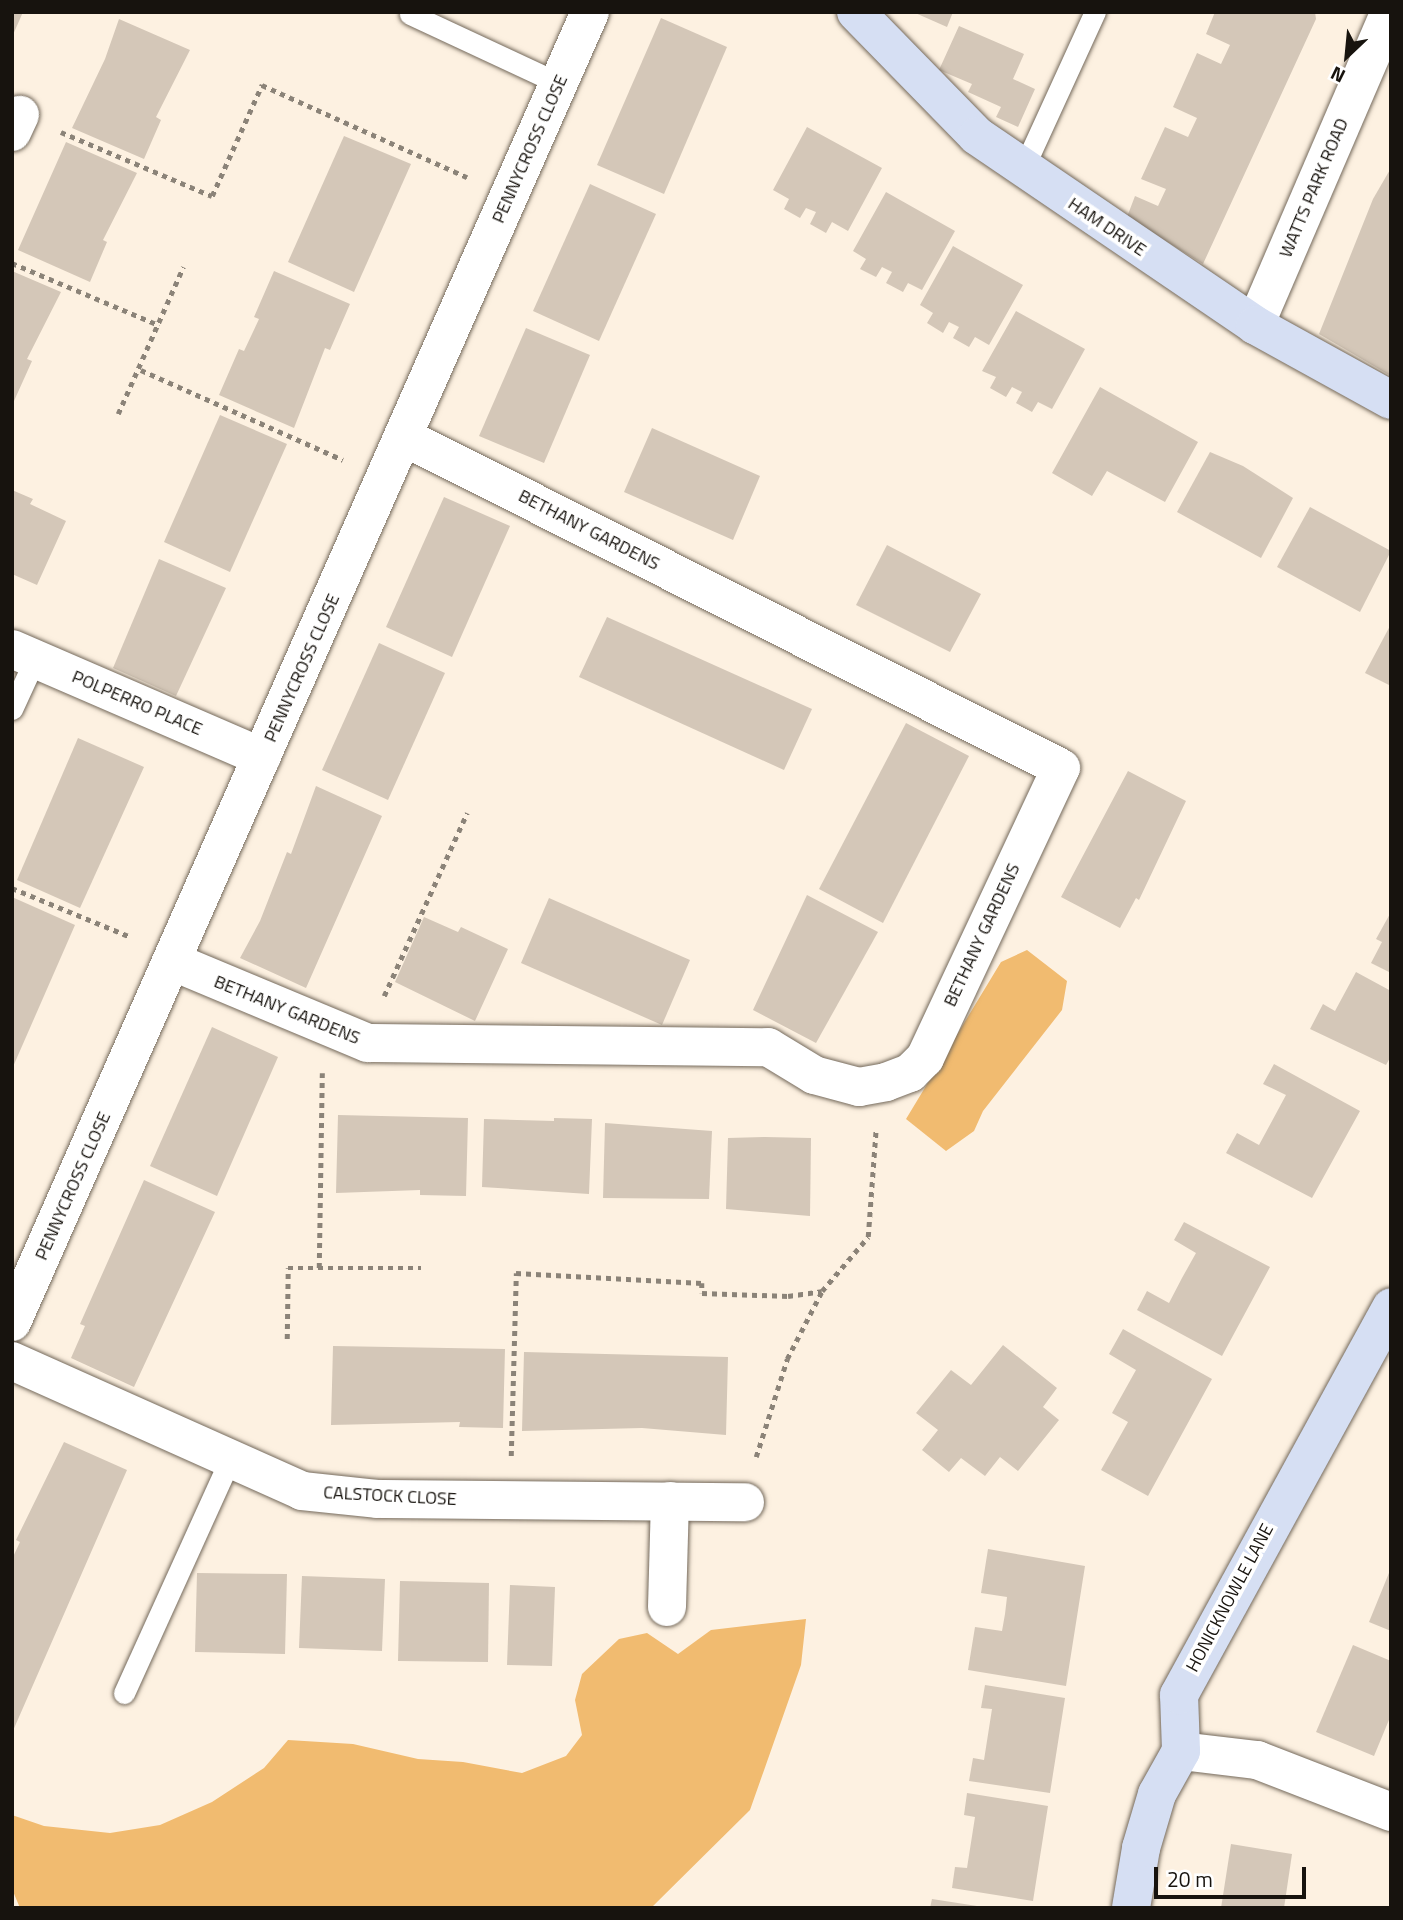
<!DOCTYPE html>
<style>
body{margin:0}
#map{position:relative;width:1403px;height:1920px;overflow:hidden;background:#fdf1e1;font-family:"Titillium Web",sans-serif}
div>[style]{position:absolute}
[style*='--x']{left:calc(var(--x)*1px);top:calc(var(--y)*1px);width:calc(var(--w)*1px);rotate:calc(var(--a)*1deg)}
.green>*{inset:0;background:#f1bb70}
.building>*{inset:0;background:#d4c7b8}
.path>*{height:4.5px;margin-top:-2.25px;transform-origin:0;background:repeating-linear-gradient(90deg,#8b8378 0 5px,transparent 0 10px)}
.roads{filter:drop-shadow(0 0 2px #74695b) drop-shadow(0 0 2px #74695b)}
.lane>*{height:21px;margin:-10.5px;padding:0 10.5px;transform-origin:10.5px;border-radius:10.5px;background:#fff}
.street>*{height:38px;margin:-19px;padding:0 19px;transform-origin:19px;border-radius:19px;background:#fff}
.secondary>*{height:38px;margin:-19px;padding:0 19px;transform-origin:19px;border-radius:19px;background:#d6dff3}
span{translate:-50% -50%;white-space:nowrap;text-align:center;line-height:1.15;-webkit-text-stroke:7px #fff;paint-order:stroke}
.street-label{font-size:18px;color:#17130e}
.frame{position:absolute;inset:0;border:14px solid #17130e;pointer-events:none}
.north{position:absolute;left:1312px;top:21px;width:70px;height:70px;-webkit-text-stroke:5px #fff;paint-order:stroke;rotate:206deg;font-size:19px;font-weight:700;line-height:28px;text-align:center;color:#17130e}
.north::after{content:'';display:block;margin:auto;width:24px;height:32px;background:#17130e;clip-path:polygon(50% 0,100% 100%,50% 72%,0 100%)}
.scale{position:absolute;left:1154px;top:1867px;width:152px;height:32px;box-sizing:border-box;border:4px solid #17130e;border-top:0;padding-left:9px;font-size:21px;line-height:24px;white-space:nowrap;color:#17130e;-webkit-text-stroke:5px #fff;paint-order:stroke}
</style>
<div id="map">
<div class="green">
<div style="clip-path:polygon(1027px 950px,1067px 981px,1062px 1010px,983px 1111px,974px 1131px,946px 1151px,906px 1119px,1001px 962px)"></div>
<div style="clip-path:polygon(806px 1619px,801px 1665px,750px 1810px,651px 1908px,20px 1908px,12px 1889px,12px 1815px,44px 1826px,110px 1833px,160px 1825px,212px 1802px,264px 1768px,288px 1740px,353px 1744px,418px 1759px,463px 1762px,522px 1773px,566px 1756px,582px 1735px,575px 1700px,582px 1674px,619px 1639px,647px 1633px,678px 1654px,711px 1630px)"></div>
</div>
<div class="building">
<div style="clip-path:polygon(12px 12px,23px 12px,12px 37px)"></div>
<div style="clip-path:polygon(913px 12px,953px 12px,947px 27px)"></div>
<div style="clip-path:polygon(1215px 12px,1315px 12px,1316px 19px,1203px 264px,1127px 217px,1135px 196px,1158px 206px,1166px 189px,1141px 179px,1165px 127px,1188px 137px,1197px 118px,1173px 107px,1197px 53px,1221px 64px,1230px 45px,1206px 34px)"></div>
<div style="clip-path:polygon(661px 18px,727px 47px,664px 194px,597px 165px)"></div>
<div style="clip-path:polygon(119px 19px,190px 50px,156px 117px,161px 120px,144px 159px,72px 128px,105px 59px)"></div>
<div style="clip-path:polygon(959px 26px,1024px 54px,1013px 79px,1035px 89px,1018px 127px,996px 117px,1001px 107px,968px 92px,972px 84px,939px 70px)"></div>
<div style="clip-path:polygon(807px 127px,882px 168px,848px 231px,832px 222px,826px 233px,810px 224px,816px 212px,806px 208px,800px 218px,784px 209px,789px 199px,773px 190px)"></div>
<div style="clip-path:polygon(344px 136px,411px 164px,354px 292px,288px 262px)"></div>
<div style="clip-path:polygon(66px 142px,137px 173px,103px 240px,107px 242px,90px 282px,18px 250px)"></div>
<div style="clip-path:polygon(1391px 168px,1391px 376px,1319px 334px,1373px 199px)"></div>
<div style="clip-path:polygon(590px 184px,656px 214px,599px 341px,533px 311px)"></div>
<div style="clip-path:polygon(886px 192px,955px 231px,922px 290px,908px 283px,903px 292px,886px 283px,892px 272px,882px 267px,876px 277px,860px 269px,866px 259px,853px 251px)"></div>
<div style="clip-path:polygon(953px 246px,1023px 285px,989px 345px,975px 337px,969px 347px,953px 338px,959px 327px,949px 322px,943px 333px,927px 323px,933px 313px,920px 305px)"></div>
<div style="clip-path:polygon(12px 271px,61px 292px,27px 359px,32px 361px,14px 401px)"></div>
<div style="clip-path:polygon(274px 271px,350px 304px,330px 350px,325px 348px,294px 428px,219px 395px,239px 349px,244px 351px,259px 319px,254px 317px)"></div>
<div style="clip-path:polygon(1016px 311px,1085px 349px,1052px 409px,1038px 402px,1032px 412px,1016px 403px,1022px 392px,1012px 387px,1006px 397px,990px 388px,996px 377px,982px 371px)"></div>
<div style="clip-path:polygon(526px 328px,590px 355px,544px 463px,479px 436px)"></div>
<div style="clip-path:polygon(1100px 387px,1198px 442px,1165px 502px,1107px 471px,1092px 496px,1052px 473px)"></div>
<div style="clip-path:polygon(220px 415px,287px 444px,230px 572px,164px 542px)"></div>
<div style="clip-path:polygon(652px 428px,760px 476px,733px 540px,624px 492px)"></div>
<div style="clip-path:polygon(1210px 452px,1243px 466px,1293px 498px,1261px 558px,1177px 512px)"></div>
<div style="clip-path:polygon(12px 490px,33px 499px,30px 504px,66px 521px,37px 585px,12px 574px)"></div>
<div style="clip-path:polygon(444px 497px,510px 526px,452px 657px,386px 627px)"></div>
<div style="clip-path:polygon(1310px 507px,1391px 551px,1360px 612px,1277px 567px)"></div>
<div style="clip-path:polygon(887px 545px,981px 594px,950px 652px,856px 605px)"></div>
<div style="clip-path:polygon(159px 559px,226px 588px,176px 696px,113px 668px)"></div>
<div style="clip-path:polygon(607px 617px,812px 709px,784px 770px,579px 677px)"></div>
<div style="clip-path:polygon(1391px 624px,1391px 686px,1365px 673px)"></div>
<div style="clip-path:polygon(379px 643px,445px 673px,388px 800px,322px 770px)"></div>
<div style="clip-path:polygon(906px 723px,969px 756px,883px 923px,819px 889px)"></div>
<div style="clip-path:polygon(78px 738px,144px 767px,80px 908px,17px 880px)"></div>
<div style="clip-path:polygon(1128px 771px,1186px 801px,1139px 900px,1136px 898px,1120px 928px,1061px 897px)"></div>
<div style="clip-path:polygon(316px 786px,382px 816px,306px 988px,240px 958px,260px 921px,287px 852px,291px 854px)"></div>
<div style="clip-path:polygon(807px 895px,878px 932px,816px 1043px,753px 1010px)"></div>
<div style="clip-path:polygon(12px 897px,75px 925px,12px 1069px)"></div>
<div style="clip-path:polygon(549px 898px,690px 960px,662px 1025px,521px 963px)"></div>
<div style="clip-path:polygon(1391px 912px,1391px 973px,1371px 963px,1382px 942px,1376px 939px)"></div>
<div style="clip-path:polygon(424px 917px,458px 932px,461px 927px,508px 949px,475px 1021px,395px 982px)"></div>
<div style="clip-path:polygon(1356px 972px,1391px 991px,1391px 1056px,1386px 1065px,1310px 1029px,1323px 1004px,1335px 1011px)"></div>
<div style="clip-path:polygon(212px 1027px,278px 1057px,217px 1196px,150px 1166px)"></div>
<div style="clip-path:polygon(1274px 1064px,1360px 1111px,1312px 1198px,1226px 1153px,1237px 1133px,1259px 1145px,1286px 1095px,1263px 1084px)"></div>
<div style="clip-path:polygon(338px 1115px,468px 1118px,466px 1196px,420px 1195px,420px 1190px,336px 1193px)"></div>
<div style="clip-path:polygon(554px 1118px,592px 1119px,589px 1194px,482px 1187px,484px 1119px,554px 1121px)"></div>
<div style="clip-path:polygon(605px 1123px,712px 1131px,709px 1199px,603px 1198px)"></div>
<div style="clip-path:polygon(765px 1137px,811px 1138px,810px 1216px,726px 1209px,728px 1138px)"></div>
<div style="clip-path:polygon(144px 1180px,215px 1212px,134px 1387px,71px 1358px,85px 1326px,80px 1324px)"></div>
<div style="clip-path:polygon(1184px 1222px,1270px 1267px,1222px 1356px,1137px 1310px,1147px 1291px,1169px 1303px,1182px 1278px,1196px 1253px,1174px 1240px)"></div>
<div style="clip-path:polygon(1123px 1329px,1212px 1379px,1148px 1496px,1101px 1470px,1128px 1422px,1112px 1413px,1136px 1370px,1109px 1354px)"></div>
<div style="clip-path:polygon(1003px 1345px,1057px 1388px,1043px 1407px,1059px 1420px,1018px 1471px,1000px 1457px,985px 1476px,961px 1458px,949px 1472px,922px 1450px,938px 1430px,916px 1413px,951px 1370px,971px 1385px)"></div>
<div style="clip-path:polygon(333px 1346px,505px 1349px,503px 1428px,459px 1427px,460px 1422px,331px 1425px)"></div>
<div style="clip-path:polygon(524px 1352px,728px 1357px,726px 1435px,642px 1428px,522px 1431px)"></div>
<div style="clip-path:polygon(64px 1442px,127px 1470px,12px 1733px,12px 1559px,20px 1542px,16px 1540px)"></div>
<div style="clip-path:polygon(988px 1549px,1085px 1566px,1066px 1686px,968px 1670px,975px 1627px,1002px 1631px,1005px 1614px,1007px 1597px,981px 1593px)"></div>
<div style="clip-path:polygon(1391px 1568px,1391px 1631px,1369px 1622px)"></div>
<div style="clip-path:polygon(197px 1573px,287px 1574px,285px 1654px,195px 1652px)"></div>
<div style="clip-path:polygon(302px 1576px,385px 1579px,382px 1651px,299px 1648px)"></div>
<div style="clip-path:polygon(400px 1581px,489px 1583px,488px 1662px,398px 1661px)"></div>
<div style="clip-path:polygon(510px 1585px,555px 1587px,552px 1666px,507px 1665px)"></div>
<div style="clip-path:polygon(1353px 1645px,1391px 1661px,1391px 1715px,1374px 1756px,1316px 1732px)"></div>
<div style="clip-path:polygon(985px 1685px,1065px 1698px,1050px 1793px,969px 1781px,973px 1758px,984px 1760px,992px 1709px,981px 1708px)"></div>
<div style="clip-path:polygon(967px 1793px,1048px 1806px,1033px 1901px,952px 1888px,955px 1867px,967px 1868px,975px 1817px,964px 1815px)"></div>
<div style="clip-path:polygon(1231px 1844px,1292px 1854px,1284px 1908px,1221px 1908px)"></div>
<div style="clip-path:polygon(932px 1899px,977px 1906px,977px 1908px,930px 1908px)"></div>
</div>
<div class="path">
<div style="--x:61;--y:132;--w:164;--a:23"></div>
<div style="--x:212;--y:196;--w:122;--a:-65.8"></div>
<div style="--x:262;--y:85;--w:225;--a:24.2"></div>
<div style="--x:12;--y:263;--w:160;--a:22.9"></div>
<div style="--x:141;--y:370;--w:221;--a:24"></div>
<div style="--x:118;--y:414;--w:161;--a:-66.1"></div>
<div style="--x:12;--y:888;--w:129;--a:22.4"></div>
<div style="--x:384;--y:996;--w:201;--a:-65.6"></div>
<div style="--x:319;--y:1268;--w:195;--a:-89.1"></div>
<div style="--x:287;--y:1339;--w:71;--a:-89.2"></div>
<div style="--x:288;--y:1268;--w:133;--a:0"></div>
<div style="--x:511;--y:1456;--w:183;--a:-88.4"></div>
<div style="--x:516;--y:1273;--w:186;--a:3.1"></div>
<div style="--x:702;--y:1283;--w:10;--a:90"></div>
<div style="--x:702;--y:1293;--w:86;--a:2"></div>
<div style="--x:788;--y:1296;--w:34;--a:-8"></div>
<div style="--x:756;--y:1457;--w:103;--a:-72.4"></div>
<div style="--x:787;--y:1359;--w:76;--a:-62.8"></div>
<div style="--x:822;--y:1291;--w:71;--a:-49.6"></div>
<div style="--x:868;--y:1237;--w:108;--a:-85.8"></div>
</div>
<div class="roads">
<div class="lane">
<div style="--x:410;--y:14;--w:163;--a:25"></div>
<div style="--x:1023;--y:169;--w:173;--a:-65.4"></div>
<div style="--x:12;--y:709;--w:55;--a:-65.3"></div>
<div style="--x:124;--y:1693;--w:257;--a:-65.6"></div>
</div>
<div class="street">
<div style="--x:12;--y:132;--w:19;--a:-65"></div>
<div style="--x:1255;--y:325;--w:341;--a:-66.7"></div>
<div style="--x:12;--y:649;--w:272;--a:23.4"></div>
<div style="--x:174;--y:962;--w:210;--a:22.7"></div>
<div style="--x:368;--y:1043;--w:400;--a:0.6"></div>
<div style="--x:768;--y:1047;--w:54;--a:31.3"></div>
<div style="--x:814;--y:1075;--w:47;--a:14.9"></div>
<div style="--x:859;--y:1087;--w:27;--a:-10"></div>
<div style="--x:886;--y:1082;--w:26;--a:-21"></div>
<div style="--x:910;--y:1073;--w:21;--a:-45"></div>
<div style="--x:925;--y:1058;--w:320;--a:-64.9"></div>
<div style="--x:1061;--y:768;--w:736;--a:-153.26"></div>
<div style="--x:12;--y:1322;--w:1432;--a:-66.19"></div>
<div style="--x:12;--y:1361;--w:318;--a:24.1"></div>
<div style="--x:302;--y:1491;--w:75;--a:6.1"></div>
<div style="--x:377;--y:1499;--w:368;--a:0.5"></div>
<div style="--x:667;--y:1607;--w:106;--a:-88.4"></div>
<div style="--x:1181;--y:1751;--w:77;--a:6.8"></div>
<div style="--x:1257;--y:1760;--w:144;--a:21.2"></div>
</div>
<div class="secondary">
<div style="--x:856;--y:12;--w:173;--a:45.7"></div>
<div style="--x:977;--y:136;--w:336;--a:34.2"></div>
<div style="--x:1255;--y:325;--w:155;--a:28.9"></div>
<div style="--x:1131;--y:1908;--w:61;--a:-80.5"></div>
<div style="--x:1141;--y:1848;--w:56;--a:-73.5"></div>
<div style="--x:1157;--y:1794;--w:49;--a:-60.8"></div>
<div style="--x:1181;--y:1751;--w:56;--a:-92"></div>
<div style="--x:1179;--y:1695;--w:442;--a:-61.3"></div>
</div>
</div>
<div class="street-label">
<span style="left:530px;top:149px;rotate:-66deg">PENNYCROSS CLOSE</span>
<span style="left:1314px;top:188px;rotate:-67deg">WATTS PARK ROAD</span>
<span style="left:1107px;top:227px;rotate:34deg">HAM DRIVE</span>
<span style="left:589px;top:530px;rotate:27deg">BETHANY GARDENS</span>
<span style="left:302px;top:668px;rotate:-66deg">PENNYCROSS CLOSE</span>
<span style="left:137px;top:703px;rotate:23deg">POLPERRO PLACE</span>
<span style="left:982px;top:935px;rotate:-65deg">BETHANY GARDENS</span>
<span style="left:287px;top:1010px;rotate:22deg">BETHANY GARDENS</span>
<span style="left:73px;top:1186px;rotate:-66deg">PENNYCROSS CLOSE</span>
<span style="left:390px;top:1496px;rotate:3deg">CALSTOCK CLOSE</span>
<span style="left:1230px;top:1598px;rotate:-62deg">HONICKNOWLE LANE</span>
</div>
<div class="frame"></div>
<div class="north">N</div>
<div class="scale">20 m</div>
</div>
